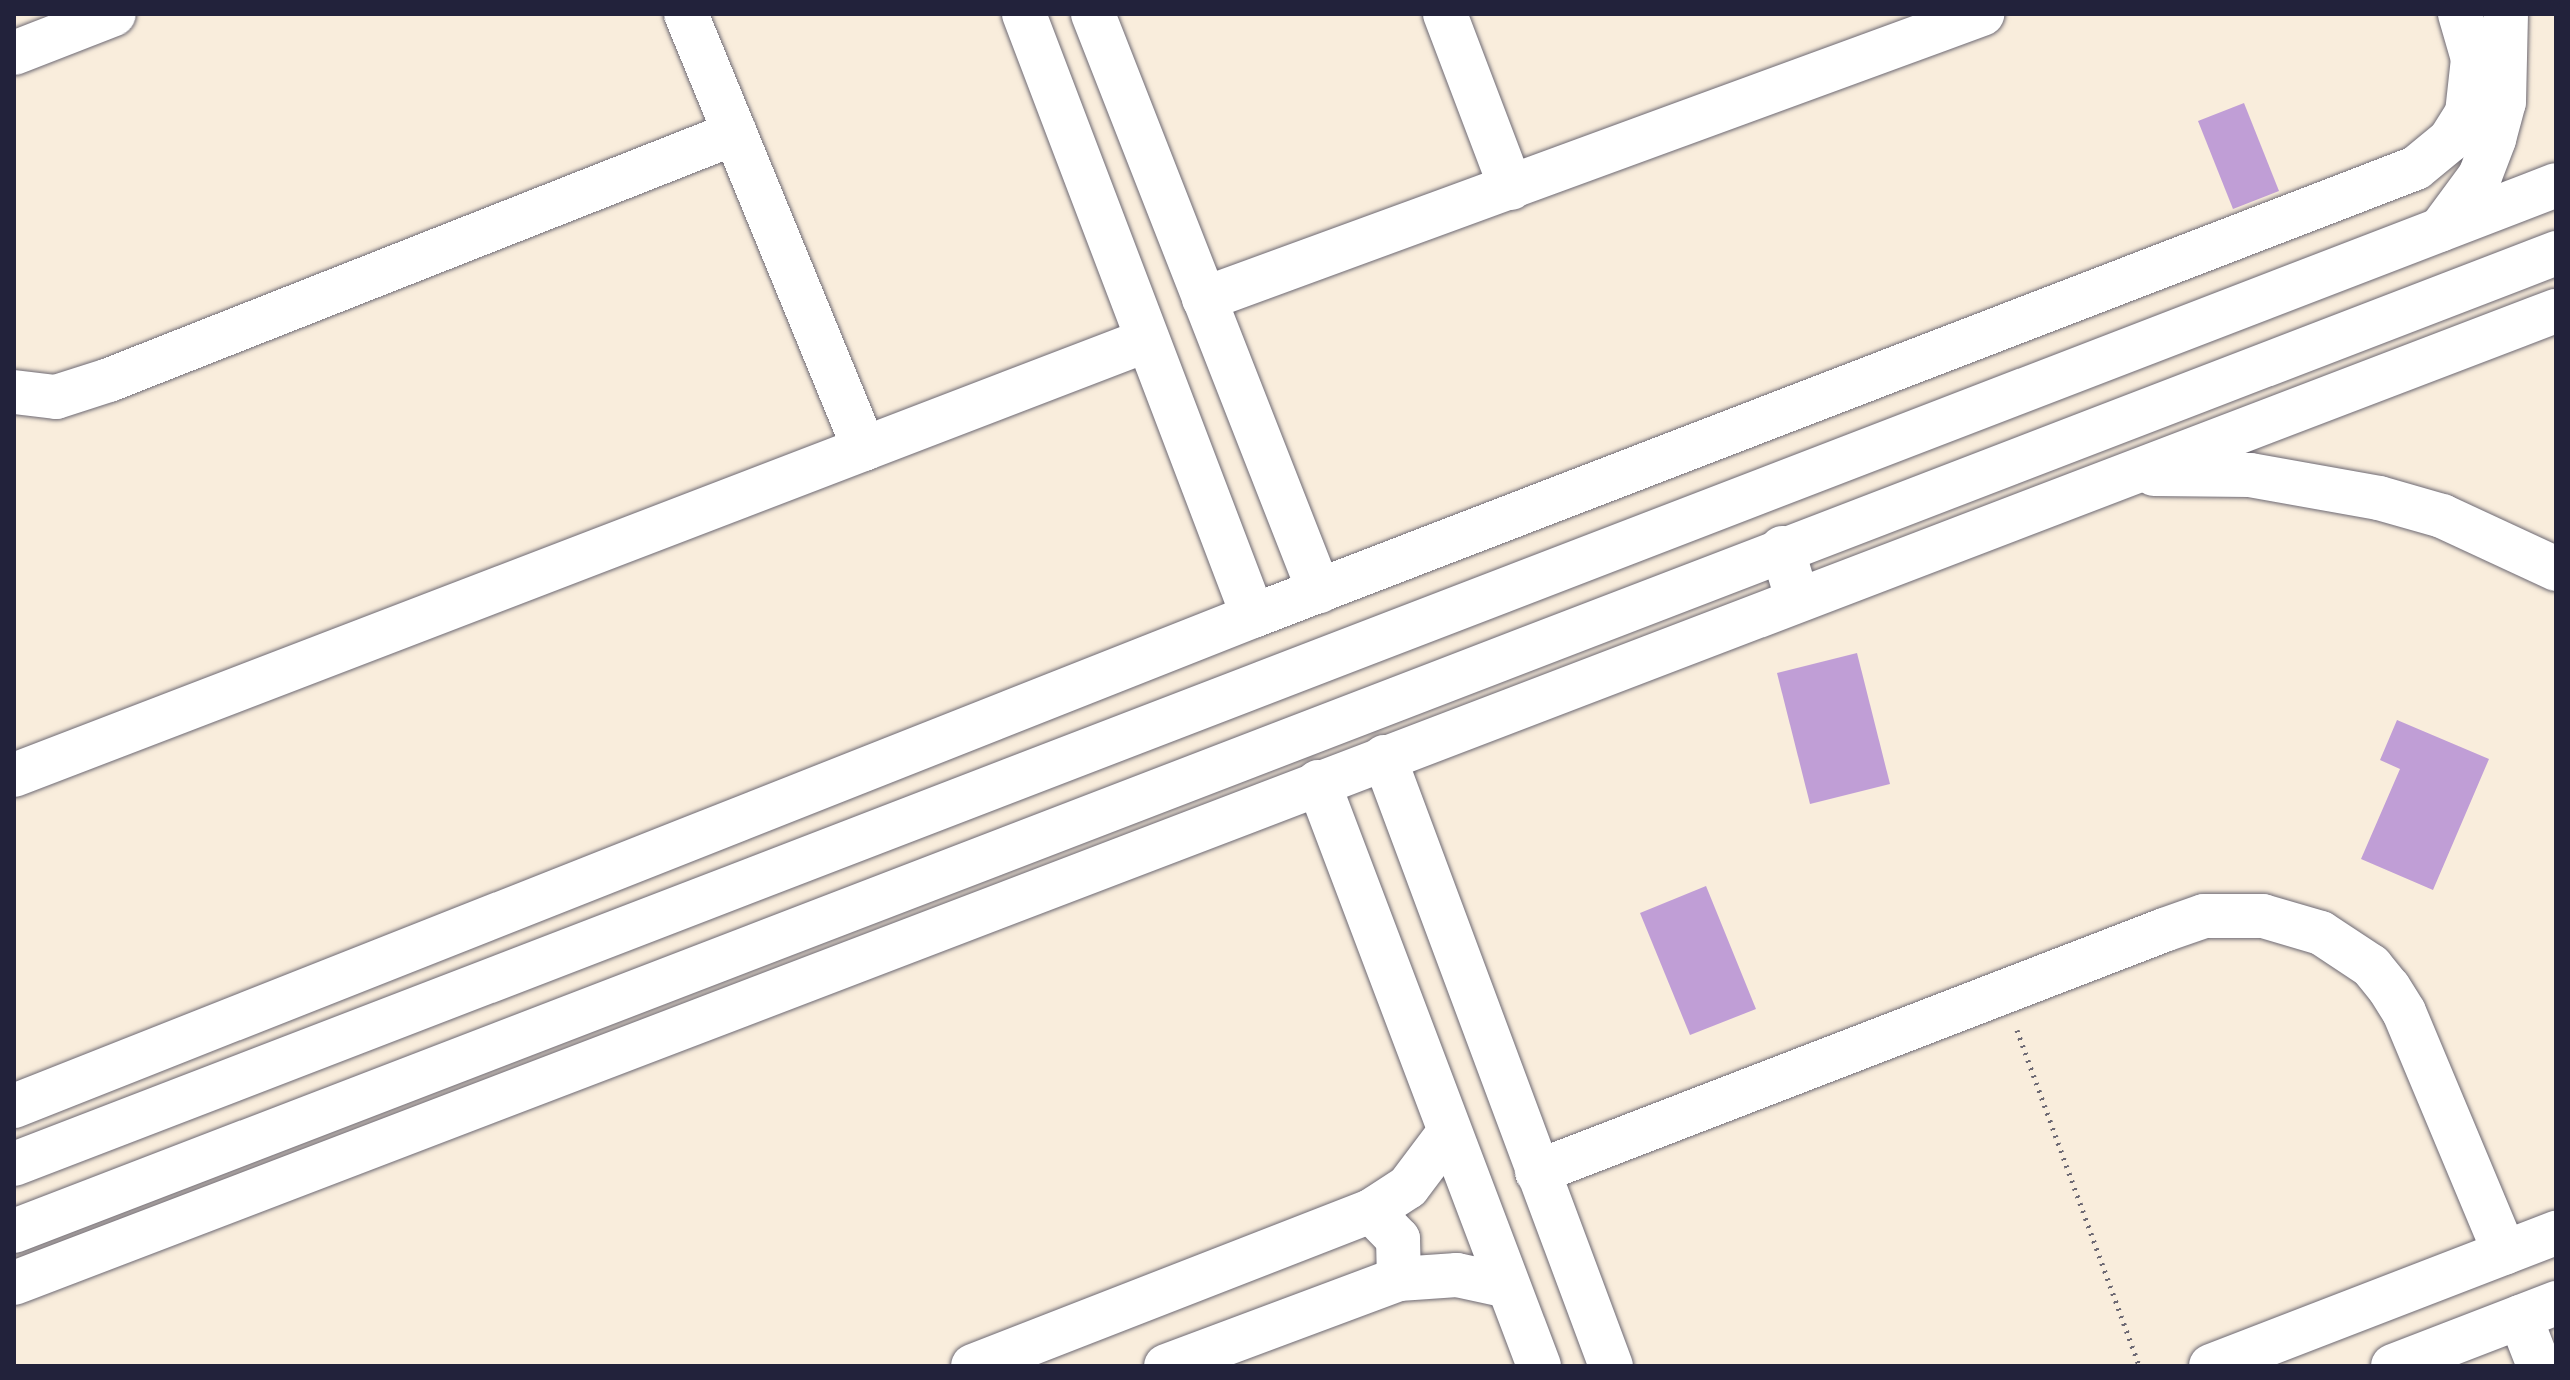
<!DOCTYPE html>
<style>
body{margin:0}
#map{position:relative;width:2570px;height:1380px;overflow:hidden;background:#f9eddc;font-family:"EB Garamond",serif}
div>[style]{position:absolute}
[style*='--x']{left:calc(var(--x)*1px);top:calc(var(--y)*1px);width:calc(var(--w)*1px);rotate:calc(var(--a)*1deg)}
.building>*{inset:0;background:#c09ed6}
.path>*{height:5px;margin-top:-2.5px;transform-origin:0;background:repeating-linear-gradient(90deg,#6d6973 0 2px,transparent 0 8px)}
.roads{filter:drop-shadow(0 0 2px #6d6973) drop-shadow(0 0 2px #6d6973)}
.minor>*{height:44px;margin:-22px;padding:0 22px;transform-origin:22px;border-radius:22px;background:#fff}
.tertiary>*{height:44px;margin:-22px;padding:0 22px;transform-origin:22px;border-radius:22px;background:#fff}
span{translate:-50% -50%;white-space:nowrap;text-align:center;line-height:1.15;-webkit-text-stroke:6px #fdfcf7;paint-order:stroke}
.frame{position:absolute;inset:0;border:16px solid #22223b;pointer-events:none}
</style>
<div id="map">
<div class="building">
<div style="clip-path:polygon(2244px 103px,2279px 191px,2233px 209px,2198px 121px)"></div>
<div style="clip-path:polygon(1857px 653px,1890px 784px,1810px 804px,1777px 673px)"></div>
<div style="clip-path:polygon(2397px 720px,2489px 759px,2433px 890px,2361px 859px,2400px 769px,2380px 760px)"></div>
<div style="clip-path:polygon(1706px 886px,1756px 1009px,1690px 1035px,1640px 913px)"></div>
</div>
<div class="path">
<div style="--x:2017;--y:1030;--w:357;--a:70"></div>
</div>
<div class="roads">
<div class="minor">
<div style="--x:686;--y:14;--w:470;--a:67.7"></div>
<div style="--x:1024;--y:14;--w:644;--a:69.17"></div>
<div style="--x:1093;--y:14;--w:620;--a:68.61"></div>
<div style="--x:1445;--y:14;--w:186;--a:69.2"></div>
<div style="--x:14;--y:53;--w:107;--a:-21.3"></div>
<div style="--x:1204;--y:299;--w:829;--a:-20.12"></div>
<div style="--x:14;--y:392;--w:42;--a:6.8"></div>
<div style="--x:56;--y:397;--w:56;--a:-17.8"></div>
<div style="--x:109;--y:380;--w:673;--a:-21.53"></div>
<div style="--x:2154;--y:474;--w:96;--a:0.6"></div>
<div style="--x:2250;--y:475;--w:131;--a:10.1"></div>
<div style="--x:2379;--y:498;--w:66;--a:15.9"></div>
<div style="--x:2442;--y:516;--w:126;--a:24.9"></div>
<div style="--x:1384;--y:757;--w:650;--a:69.56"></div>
<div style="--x:14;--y:775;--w:1214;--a:-21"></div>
<div style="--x:1318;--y:782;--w:624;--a:69.27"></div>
<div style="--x:14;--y:1106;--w:1332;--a:-21.58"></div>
<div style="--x:1253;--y:616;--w:1246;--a:-21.07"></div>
<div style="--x:2416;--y:168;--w:44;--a:-39.5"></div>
<div style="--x:2450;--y:140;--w:32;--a:-58"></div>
<div style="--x:2467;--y:113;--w:54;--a:-83.7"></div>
<div style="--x:2473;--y:59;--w:47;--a:-106.1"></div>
<div style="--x:1537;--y:1172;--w:672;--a:-21.1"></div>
<div style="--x:2164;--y:930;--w:42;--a:-19.3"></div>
<div style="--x:2204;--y:916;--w:59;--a:0"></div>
<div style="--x:2263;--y:916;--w:60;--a:16.3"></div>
<div style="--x:2321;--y:933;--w:60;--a:33.4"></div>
<div style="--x:2371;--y:966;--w:28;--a:51"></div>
<div style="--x:2389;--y:988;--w:28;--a:58"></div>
<div style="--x:2404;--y:1012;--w:261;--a:67.3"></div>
<div style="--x:1371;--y:1211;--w:39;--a:46"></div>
<div style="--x:1398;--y:1239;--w:40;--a:88.6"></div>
<div style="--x:14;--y:1283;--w:2721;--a:-20.93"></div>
<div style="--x:2520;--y:1317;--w:53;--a:68.8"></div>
<div style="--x:973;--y:1366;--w:427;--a:-21.3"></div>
<div style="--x:1371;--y:1211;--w:44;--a:-33"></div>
<div style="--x:1408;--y:1187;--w:66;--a:-53"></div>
<div style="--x:1166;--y:1366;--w:249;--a:-20.5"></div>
<div style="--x:1399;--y:1279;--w:58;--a:-3.9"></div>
<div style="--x:1457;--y:1275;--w:52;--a:12.2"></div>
<div style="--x:2211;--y:1366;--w:370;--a:-21.1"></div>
<div style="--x:2393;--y:1366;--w:175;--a:-21.1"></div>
</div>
<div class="tertiary">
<div style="--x:2440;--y:230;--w:67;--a:-53.5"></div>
<div style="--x:2480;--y:176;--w:40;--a:-69"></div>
<div style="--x:2494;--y:139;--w:38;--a:-75"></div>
<div style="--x:2504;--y:102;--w:88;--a:-88.7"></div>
<div style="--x:1782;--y:548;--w:52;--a:73.3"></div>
<div style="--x:14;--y:1164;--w:2724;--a:-21.06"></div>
<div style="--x:14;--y:1231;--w:2724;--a:-21.04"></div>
</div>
</div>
<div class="frame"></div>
</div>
